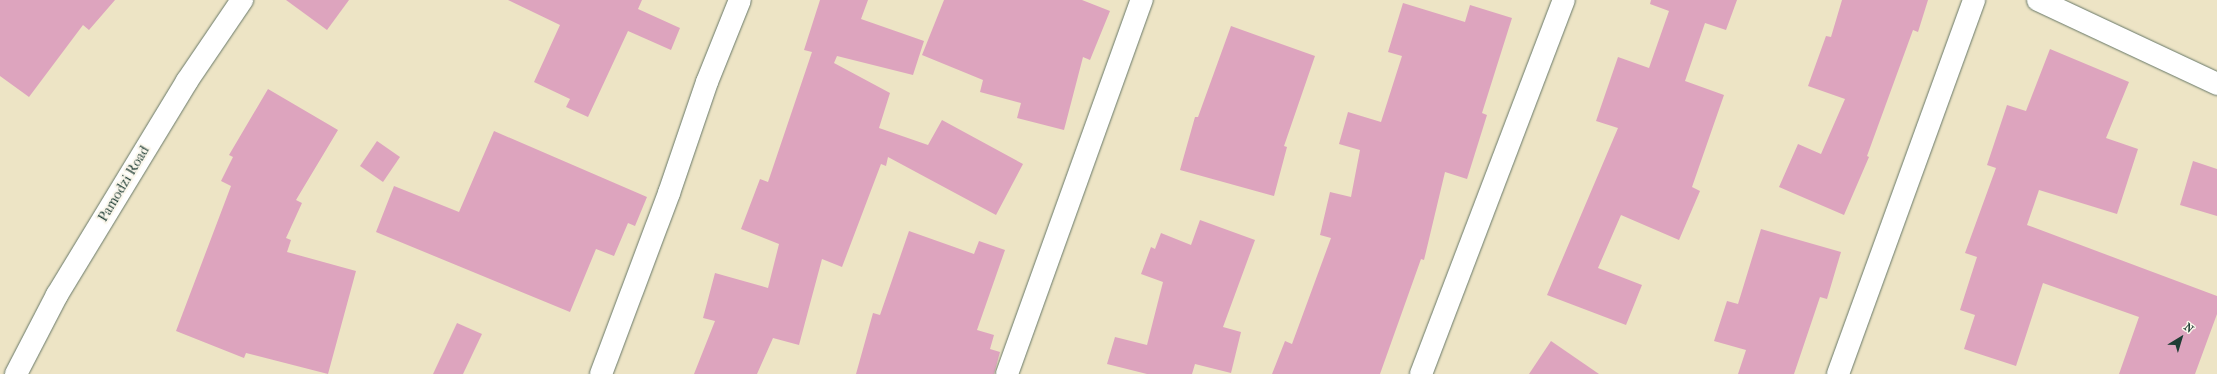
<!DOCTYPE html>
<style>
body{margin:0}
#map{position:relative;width:2217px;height:374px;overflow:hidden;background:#ede4c5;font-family:"IM FELL French Canon",serif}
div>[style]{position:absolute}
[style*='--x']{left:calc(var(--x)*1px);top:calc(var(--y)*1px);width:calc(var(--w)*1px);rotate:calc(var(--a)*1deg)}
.building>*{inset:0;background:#dda4be}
.roads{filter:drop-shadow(0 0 1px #677767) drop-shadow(0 0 1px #677767)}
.minor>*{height:22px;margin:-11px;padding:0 11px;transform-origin:11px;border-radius:11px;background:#fff}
.tertiary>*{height:22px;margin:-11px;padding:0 11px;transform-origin:11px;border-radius:11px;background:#fff}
span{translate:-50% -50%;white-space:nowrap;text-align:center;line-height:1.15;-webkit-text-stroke:4px #fbf7ec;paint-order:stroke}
.street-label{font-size:14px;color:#1f3d34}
.north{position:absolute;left:2161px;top:318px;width:40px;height:40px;-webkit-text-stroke:3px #fbf7ec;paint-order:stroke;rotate:38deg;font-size:11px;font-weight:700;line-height:16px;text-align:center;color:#1f3d34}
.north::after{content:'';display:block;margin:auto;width:14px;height:18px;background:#1f3d34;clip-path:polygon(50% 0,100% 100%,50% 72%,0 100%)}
</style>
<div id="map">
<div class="building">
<div style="clip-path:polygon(0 0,115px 0,89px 30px,83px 25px,29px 97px,0 76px)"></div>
<div style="clip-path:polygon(286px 0,349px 0,327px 30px)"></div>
<div style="clip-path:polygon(508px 0,642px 0,638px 9px,680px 28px,671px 50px,628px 31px,588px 117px,566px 107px,570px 99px,534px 82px,560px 25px)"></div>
<div style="clip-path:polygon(820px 0,868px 0,861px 19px,924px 41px,913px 75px,837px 56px,834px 63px,890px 93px,879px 128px,928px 145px,942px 120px,1023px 164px,996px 215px,888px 157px,886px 166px,881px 164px,842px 267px,822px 259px,799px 345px,773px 338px,757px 374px,694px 374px,715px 321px,703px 318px,715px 273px,768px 288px,779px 244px,741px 229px,760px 179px,768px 182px,812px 52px,804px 50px)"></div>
<div style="clip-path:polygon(944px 0,1082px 0,1110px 11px,1090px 60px,1083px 57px,1064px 130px,1017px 118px,1021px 103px,980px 92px,983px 80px,922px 55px)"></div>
<div style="clip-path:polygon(1651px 0,1737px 0,1726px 30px,1705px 23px,1685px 81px,1724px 95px,1692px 187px,1700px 191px,1679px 240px,1621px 215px,1598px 268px,1642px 285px,1626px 325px,1547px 295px,1618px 128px,1596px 121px,1618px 57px,1649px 68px,1669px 11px,1650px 4px)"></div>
<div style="clip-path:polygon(1842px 0,1928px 0,1918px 32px,1913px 30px,1867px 156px,1869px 157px,1844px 215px,1779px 187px,1798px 144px,1821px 154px,1845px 99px,1808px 86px,1826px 36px,1831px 37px)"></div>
<div style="clip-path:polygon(1403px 3px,1465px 22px,1470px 5px,1512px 18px,1482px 113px,1487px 115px,1467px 179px,1445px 172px,1424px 260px,1421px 259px,1380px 374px,1272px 374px,1285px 341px,1292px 344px,1331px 238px,1320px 235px,1330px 192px,1351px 197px,1360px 150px,1339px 144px,1348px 112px,1381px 122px,1402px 56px,1388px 52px)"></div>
<div style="clip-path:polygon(1231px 26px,1315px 56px,1284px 146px,1287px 147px,1274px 196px,1180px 170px,1195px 117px,1198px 117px)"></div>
<div style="clip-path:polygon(2050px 49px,2129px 82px,2106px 138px,2138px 149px,2117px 214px,2039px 190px,2027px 225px,2217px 296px,2217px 314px,2195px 374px,2119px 374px,2139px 317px,2043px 283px,2016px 366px,1964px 349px,1975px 315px,1960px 310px,1977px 257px,1965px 253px,1996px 168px,1987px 165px,2007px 105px,2026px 111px)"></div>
<div style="clip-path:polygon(268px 89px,338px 130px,296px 200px,302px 203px,286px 238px,291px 240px,287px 252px,356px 271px,328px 374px,246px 353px,244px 358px,176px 331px,231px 186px,221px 181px,233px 157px,229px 155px)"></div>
<div style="clip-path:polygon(494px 131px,647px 197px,635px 226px,628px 223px,614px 256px,596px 249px,570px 312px,376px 232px,394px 186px,459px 212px)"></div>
<div style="clip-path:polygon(377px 141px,400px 157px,383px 182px,360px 166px)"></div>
<div style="clip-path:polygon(2193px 161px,2217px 169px,2217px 216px,2180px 205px)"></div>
<div style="clip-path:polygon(1200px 220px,1255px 240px,1223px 327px,1241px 332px,1231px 373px,1195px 364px,1192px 374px,1147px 374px,1107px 364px,1115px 337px,1147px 345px,1163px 282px,1141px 274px,1151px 247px,1155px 249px,1161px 233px,1191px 245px)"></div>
<div style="clip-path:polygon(1761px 229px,1841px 252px,1827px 299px,1820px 297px,1794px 374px,1738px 374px,1746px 350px,1714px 341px,1727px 301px,1738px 304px)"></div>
<div style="clip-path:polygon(909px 231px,974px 254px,979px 241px,1005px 250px,977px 330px,994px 335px,990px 349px,1000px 352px,994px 374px,856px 374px,873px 313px,880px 315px)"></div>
<div style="clip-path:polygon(457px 323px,482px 334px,463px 374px,433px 374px)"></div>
<div style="clip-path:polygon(1551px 341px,1599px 374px,1529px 374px)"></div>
</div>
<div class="roads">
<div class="minor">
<div style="--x:2038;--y:0;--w:198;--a:25.1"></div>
<div style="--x:601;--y:374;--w:193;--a:-69.4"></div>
<div style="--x:669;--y:193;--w:117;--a:-71.1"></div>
<div style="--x:707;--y:82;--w:88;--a:-68.1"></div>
<div style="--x:1007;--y:374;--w:398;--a:-70.2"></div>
<div style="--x:1421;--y:374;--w:400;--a:-69.1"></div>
<div style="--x:1838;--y:374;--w:398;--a:-70"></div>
</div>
<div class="tertiary">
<div style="--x:16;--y:374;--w:89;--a:-62.6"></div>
<div style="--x:57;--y:295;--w:250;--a:-58.7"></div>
<div style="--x:187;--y:81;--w:98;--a:-55.8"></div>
</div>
</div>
<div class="street-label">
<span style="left:124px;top:184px;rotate:-59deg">Pamodzi Road</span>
</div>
<div class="north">N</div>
</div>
